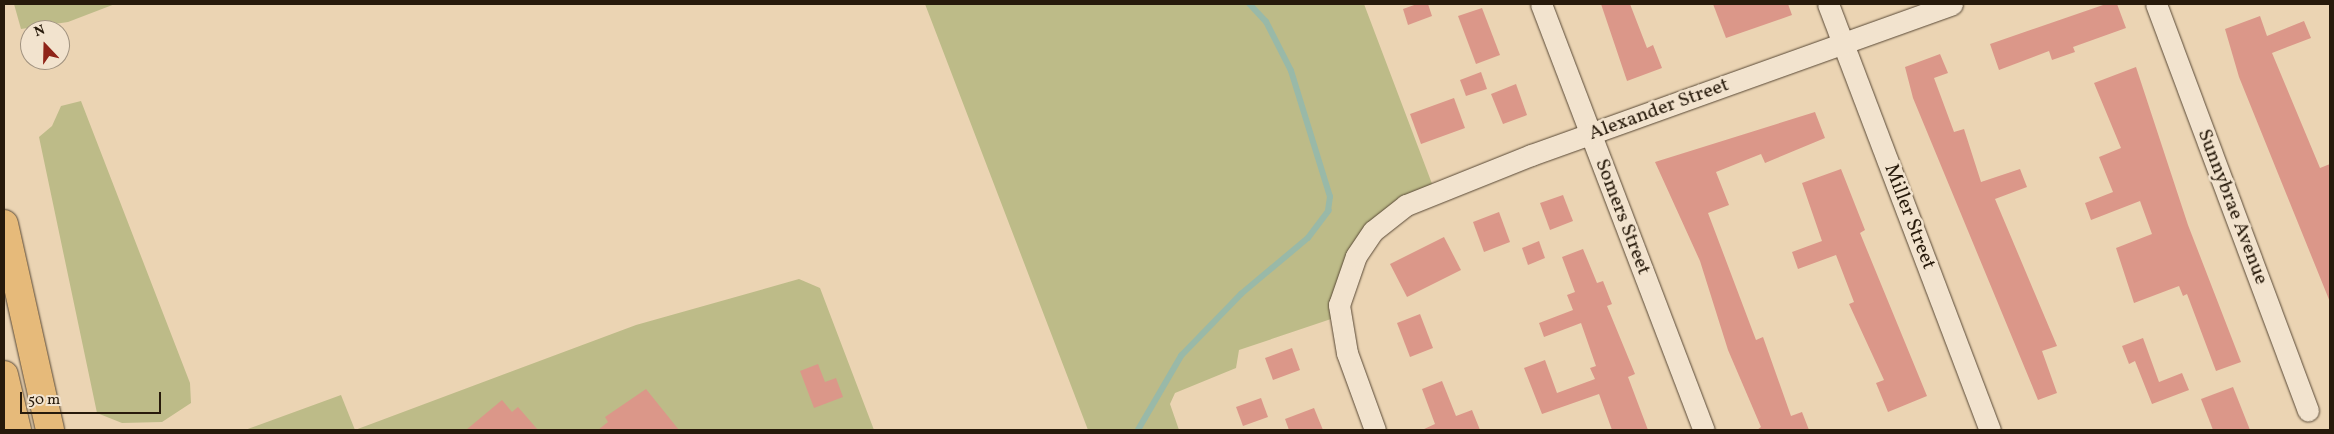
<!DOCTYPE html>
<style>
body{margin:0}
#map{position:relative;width:2334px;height:434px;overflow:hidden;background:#ebd4b3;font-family:Vollkorn,serif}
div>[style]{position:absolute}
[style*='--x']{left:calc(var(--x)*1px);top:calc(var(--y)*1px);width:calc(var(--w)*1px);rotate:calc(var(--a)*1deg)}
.green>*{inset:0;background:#bdbb88}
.stream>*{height:5.5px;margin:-2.75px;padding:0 2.75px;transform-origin:2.75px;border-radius:2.75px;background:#99b9a8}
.building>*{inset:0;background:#db9789}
.roads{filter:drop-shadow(0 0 1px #584835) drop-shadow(0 0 1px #584835)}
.minor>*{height:21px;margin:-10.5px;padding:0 10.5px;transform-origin:10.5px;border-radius:10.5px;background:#f2e3ce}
.major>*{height:28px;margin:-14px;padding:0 14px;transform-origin:14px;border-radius:14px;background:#e6ba7a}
span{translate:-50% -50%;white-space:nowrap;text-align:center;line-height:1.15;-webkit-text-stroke:5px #f2e3ce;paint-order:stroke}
.street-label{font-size:20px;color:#271a0b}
.frame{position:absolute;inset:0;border:5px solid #271a0b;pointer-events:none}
.north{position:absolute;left:20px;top:20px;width:50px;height:50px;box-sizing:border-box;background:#f2e3ce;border:1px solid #a19380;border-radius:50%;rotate:339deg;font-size:14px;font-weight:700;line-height:20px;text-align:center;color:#271a0b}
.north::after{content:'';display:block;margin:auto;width:18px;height:22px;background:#8f2418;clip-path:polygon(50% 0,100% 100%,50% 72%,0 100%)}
.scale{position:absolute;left:20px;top:392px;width:141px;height:22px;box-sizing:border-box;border:2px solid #271a0b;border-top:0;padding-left:6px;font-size:15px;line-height:18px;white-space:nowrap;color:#271a0b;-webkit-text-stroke:4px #f2e3ce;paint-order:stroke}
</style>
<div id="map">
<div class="green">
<div style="clip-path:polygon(14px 4px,115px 4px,68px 22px,21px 29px)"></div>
<div style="clip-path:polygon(925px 4px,1364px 4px,1434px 189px,1371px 230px,1337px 317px,1239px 350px,1236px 368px,1175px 393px,1170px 404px,1179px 430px,1088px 430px)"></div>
<div style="clip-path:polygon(81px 101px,190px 383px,191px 403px,162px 422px,122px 423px,97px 413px,39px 137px,52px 126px,61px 106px)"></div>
<div style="clip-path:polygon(799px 279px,820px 288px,874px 430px,245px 430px,341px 395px,355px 430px,636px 325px)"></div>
</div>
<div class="stream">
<div style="--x:1138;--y:430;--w:86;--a:-59.8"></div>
<div style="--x:1181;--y:356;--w:86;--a:-45.9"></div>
<div style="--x:1241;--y:294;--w:87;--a:-39.9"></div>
<div style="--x:1308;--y:238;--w:34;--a:-53"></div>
<div style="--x:1328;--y:211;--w:14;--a:-82"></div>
<div style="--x:1330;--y:197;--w:132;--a:-107.2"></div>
<div style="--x:1291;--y:71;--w:55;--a:-117"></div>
<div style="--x:1266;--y:22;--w:25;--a:-133"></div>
</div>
<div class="building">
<div style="clip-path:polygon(1417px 4px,1428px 4px,1432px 16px,1408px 25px,1403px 9px)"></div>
<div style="clip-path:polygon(1601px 4px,1630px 4px,1647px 48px,1653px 45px,1662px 68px,1627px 81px)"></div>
<div style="clip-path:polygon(1713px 4px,1788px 4px,1792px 15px,1726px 38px)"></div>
<div style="clip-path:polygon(2106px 4px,2117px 4px,2126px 28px,2073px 47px,2075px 52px,2052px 60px,2049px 51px,1999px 70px,1990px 44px)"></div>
<div style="clip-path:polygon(1482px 8px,1500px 55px,1476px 64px,1458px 16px)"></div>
<div style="clip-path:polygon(2260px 16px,2267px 36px,2304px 21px,2311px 38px,2272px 53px,2320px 168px,2330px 164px,2330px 302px,2239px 77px,2225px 29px)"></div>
<div style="clip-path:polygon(1940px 54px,1948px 73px,1934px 78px,1954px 132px,1964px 129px,1981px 182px,2020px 169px,2027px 187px,1995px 199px,2057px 346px,2042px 351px,2057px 393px,2038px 400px,1913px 98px,1905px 67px)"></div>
<div style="clip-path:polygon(2136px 67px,2188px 225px,2241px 362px,2216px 371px,2187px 294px,2183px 296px,2179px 286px,2134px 303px,2116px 248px,2152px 234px,2140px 201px,2091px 220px,2085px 203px,2113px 192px,2099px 157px,2121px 148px,2094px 83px)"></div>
<div style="clip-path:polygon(1481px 72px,1487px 89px,1466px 96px,1460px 80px)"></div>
<div style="clip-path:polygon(1516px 84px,1527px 115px,1503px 124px,1491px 94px)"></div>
<div style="clip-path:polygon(1454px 98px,1465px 128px,1421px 144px,1410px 114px)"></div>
<div style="clip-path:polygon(1815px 112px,1825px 138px,1765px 163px,1761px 154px,1716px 172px,1729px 205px,1708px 213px,1756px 340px,1763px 337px,1791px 416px,1802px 412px,1809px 430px,1757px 430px,1761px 427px,1728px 350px,1700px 261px,1655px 162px)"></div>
<div style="clip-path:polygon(1841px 169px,1865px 230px,1860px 233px,1927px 396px,1888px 412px,1876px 383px,1884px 380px,1849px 304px,1854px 302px,1836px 255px,1798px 269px,1792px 252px,1822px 241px,1802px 183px)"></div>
<div style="clip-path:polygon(1563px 195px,1573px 221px,1550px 230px,1540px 203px)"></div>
<div style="clip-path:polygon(1499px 212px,1510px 242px,1484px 252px,1473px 222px)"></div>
<div style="clip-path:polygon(1444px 237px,1461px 270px,1407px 297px,1390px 264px)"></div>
<div style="clip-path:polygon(1539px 241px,1545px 258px,1528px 265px,1522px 248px)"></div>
<div style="clip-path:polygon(1583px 249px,1597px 283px,1603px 281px,1612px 304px,1607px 306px,1635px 374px,1628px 377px,1648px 430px,1612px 430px,1599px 394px,1542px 414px,1524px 368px,1545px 360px,1557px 393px,1595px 379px,1590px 368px,1596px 366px,1581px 323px,1544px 337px,1539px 323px,1573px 310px,1567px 295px,1575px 292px,1562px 257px)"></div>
<div style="clip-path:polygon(1420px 314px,1433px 348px,1410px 357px,1397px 323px)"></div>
<div style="clip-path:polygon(2143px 338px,2159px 382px,2182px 373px,2189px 390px,2152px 404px,2135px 361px,2129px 364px,2122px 346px)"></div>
<div style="clip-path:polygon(1292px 348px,1300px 370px,1273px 380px,1265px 358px)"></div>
<div style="clip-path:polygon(818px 364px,825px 382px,836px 378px,843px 397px,814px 408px,800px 371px)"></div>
<div style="clip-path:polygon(1442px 381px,1456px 416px,1472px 410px,1480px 430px,1422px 430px,1435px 424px,1422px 389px)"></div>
<div style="clip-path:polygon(2233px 387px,2250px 430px,2213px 430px,2201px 399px)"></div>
<div style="clip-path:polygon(646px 389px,679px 430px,598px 430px,608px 422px,605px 417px)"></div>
<div style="clip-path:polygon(1261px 398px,1268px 417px,1243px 426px,1236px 407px)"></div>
<div style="clip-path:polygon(502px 400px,512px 412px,518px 407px,538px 430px,466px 430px)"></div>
<div style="clip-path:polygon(1314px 408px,1323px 430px,1289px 430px,1285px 419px)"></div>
</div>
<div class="roads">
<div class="minor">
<div style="--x:1541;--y:4;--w:456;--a:69.1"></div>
<div style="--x:1828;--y:4;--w:456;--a:69.2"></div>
<div style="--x:2156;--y:4;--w:434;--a:69.5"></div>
<div style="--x:1375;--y:430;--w:82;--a:-110"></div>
<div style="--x:1347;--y:353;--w:49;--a:-99.5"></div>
<div style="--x:1339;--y:305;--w:52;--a:-70.9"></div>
<div style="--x:1356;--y:256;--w:30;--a:-56"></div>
<div style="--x:1373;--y:231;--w:42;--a:-38.2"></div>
<div style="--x:1406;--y:205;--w:135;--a:-21.8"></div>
<div style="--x:1531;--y:155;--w:447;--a:-19.7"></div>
</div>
<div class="major">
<div style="--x:4;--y:224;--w:211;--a:77.4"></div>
<div style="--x:4;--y:375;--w:57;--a:76.7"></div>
</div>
</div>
<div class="street-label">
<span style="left:1659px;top:110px;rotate:-20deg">Alexander Street</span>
<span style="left:2232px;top:207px;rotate:69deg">Sunnybrae Avenue</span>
<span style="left:1622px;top:217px;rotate:69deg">Somers Street</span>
<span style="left:1909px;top:217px;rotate:69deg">Miller Street</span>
</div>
<div class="frame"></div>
<div class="north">N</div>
<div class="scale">50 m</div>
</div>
